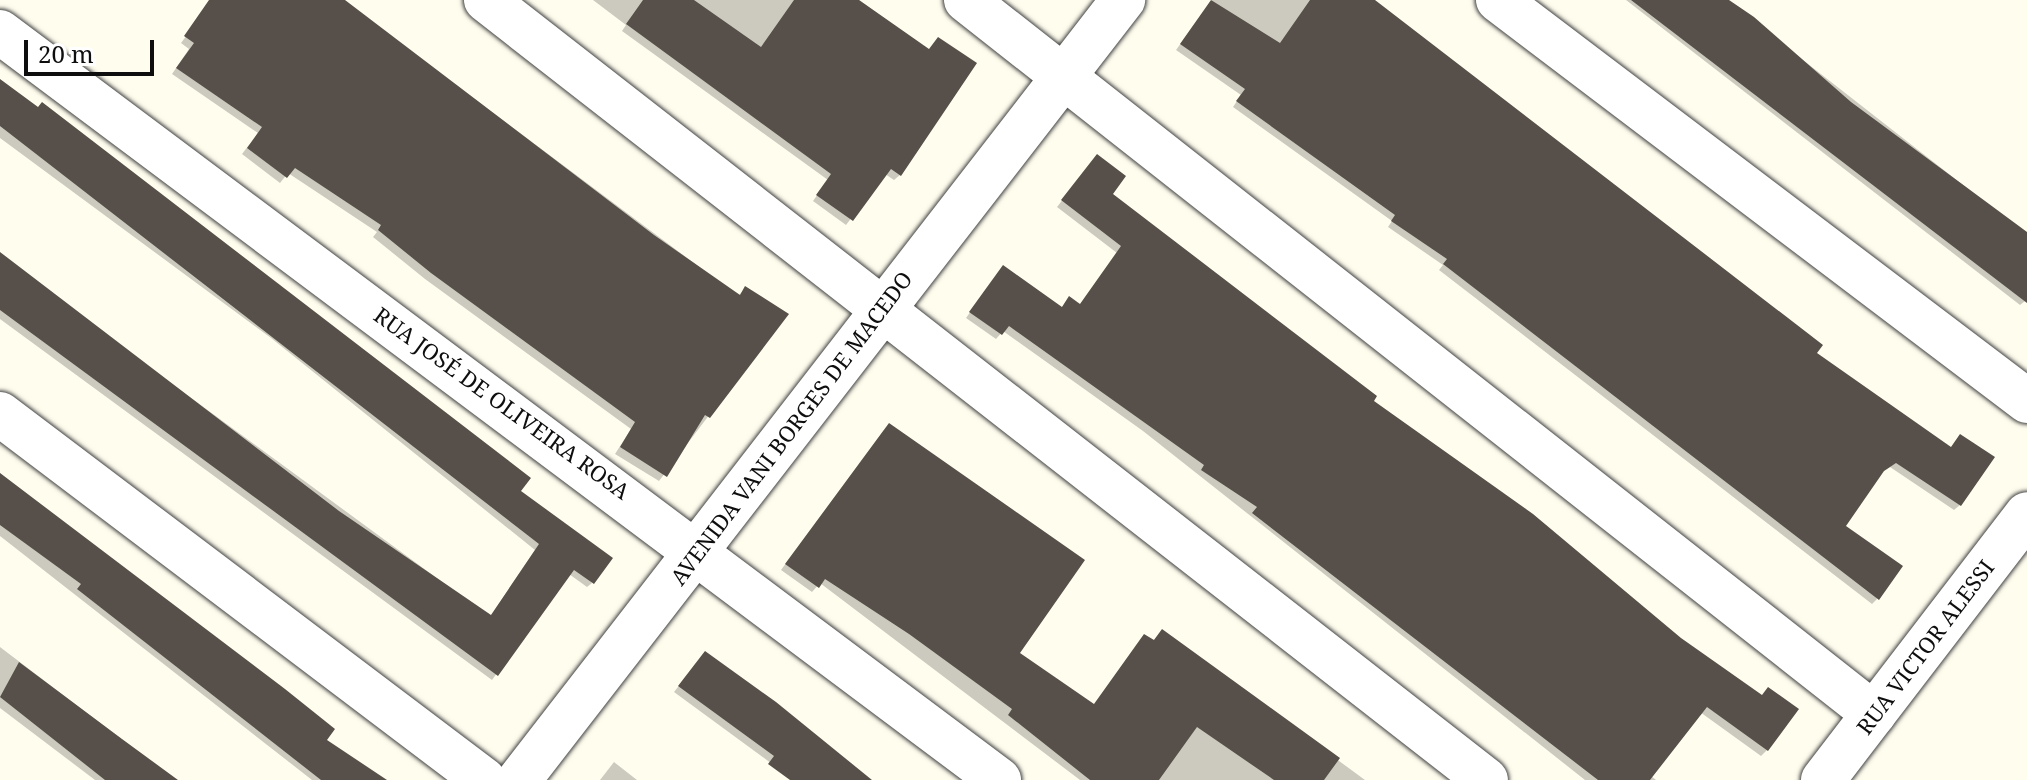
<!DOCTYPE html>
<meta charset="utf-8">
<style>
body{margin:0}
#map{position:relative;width:2027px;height:780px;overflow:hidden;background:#fffdee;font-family:"Noto Serif",serif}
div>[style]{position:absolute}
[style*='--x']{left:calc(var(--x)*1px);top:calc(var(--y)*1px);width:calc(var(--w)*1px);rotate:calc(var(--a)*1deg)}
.shadow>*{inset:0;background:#0003}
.building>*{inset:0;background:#57504a}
.roads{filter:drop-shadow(0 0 2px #414141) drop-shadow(0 0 2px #414141)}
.minor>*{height:44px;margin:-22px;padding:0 22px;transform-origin:22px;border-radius:22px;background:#fff}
span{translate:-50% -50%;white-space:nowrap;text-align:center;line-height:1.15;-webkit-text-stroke:8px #fff;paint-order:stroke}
.street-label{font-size:22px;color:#0e0e0e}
.scale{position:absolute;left:24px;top:40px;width:130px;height:36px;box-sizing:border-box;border:4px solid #0e0e0e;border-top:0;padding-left:10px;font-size:24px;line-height:28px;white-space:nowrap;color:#0e0e0e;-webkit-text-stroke:6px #fff;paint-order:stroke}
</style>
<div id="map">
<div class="shadow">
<div style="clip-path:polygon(213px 0,342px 0,738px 296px,745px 289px,786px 314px,659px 481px,615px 454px,631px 429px,425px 279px,373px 237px,377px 232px,288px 173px,280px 183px,242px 154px,258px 133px,172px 74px,189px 49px,181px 43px)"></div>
<div style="clip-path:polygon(593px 0,859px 0,929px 51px,900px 175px,894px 180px,885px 174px,846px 225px,813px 201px,828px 180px,622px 31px,626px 25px)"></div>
<div style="clip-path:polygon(1212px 0,1370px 0,1815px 353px,1960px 505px,1954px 510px,1890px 467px,1879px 474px,1843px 527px,1877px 599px,1872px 604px,1439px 270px,1443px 265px,1388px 227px,1392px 221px,1233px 107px,1241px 95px,1176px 50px)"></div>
<div style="clip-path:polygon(1626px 0,1726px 0,2027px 235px,2025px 301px,2020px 305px)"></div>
<div style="clip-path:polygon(0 81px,518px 491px,592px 583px,587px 587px,569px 574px,492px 680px,0 319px,0 258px,490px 617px,535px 550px,271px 338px,0 138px)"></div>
<div style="clip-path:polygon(1092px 162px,1110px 194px,1371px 402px,1679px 640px,1761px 697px,1797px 709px,1767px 750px,1761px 756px,1700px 712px,1651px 776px,1656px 780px,1585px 780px,1143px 431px,1003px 331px,996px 339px,966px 318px,998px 273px,1061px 308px,1069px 299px,1079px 306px,1117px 253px,1057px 207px)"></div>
<div style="clip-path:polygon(884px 430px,1017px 653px,1093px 706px,1162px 631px,1365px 780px,1080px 780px,820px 583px,812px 592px,781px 570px)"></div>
<div style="clip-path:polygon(0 473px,324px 741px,384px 780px,312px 780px,0 536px)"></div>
<div style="clip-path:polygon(0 647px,175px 780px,95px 780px,0 708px)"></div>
<div style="clip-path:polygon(701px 658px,871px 780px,794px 780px,674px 692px)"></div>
<div style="clip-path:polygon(614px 762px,637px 780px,600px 780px)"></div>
</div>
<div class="building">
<div style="clip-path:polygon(209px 0,345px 0,654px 235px,740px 295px,745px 286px,789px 314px,710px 418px,705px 415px,667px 477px,620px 447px,635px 422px,431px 273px,378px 230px,381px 225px,295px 168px,287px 178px,247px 148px,262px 127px,176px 68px,194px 43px,184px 36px)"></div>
<div style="clip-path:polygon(643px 0,694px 0,761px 47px,794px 0,859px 0,929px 49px,938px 37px,977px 63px,901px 176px,891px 169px,853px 221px,816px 195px,831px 174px,626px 24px)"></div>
<div style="clip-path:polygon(1211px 0,1280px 43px,1310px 0,1375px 0,1823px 345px,1817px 353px,1951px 447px,1960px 434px,1995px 457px,1961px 506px,1896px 463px,1884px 471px,1846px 526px,1903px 566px,1879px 600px,1443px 264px,1447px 259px,1391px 221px,1395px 215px,1236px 101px,1245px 89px,1180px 44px)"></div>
<div style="clip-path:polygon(1631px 0,1729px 0,1754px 17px,1851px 102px,2027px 232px,2027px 303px)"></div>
<div style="clip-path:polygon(0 79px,38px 107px,42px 102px,531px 478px,521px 491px,613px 558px,594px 584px,574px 570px,498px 676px,0 310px,0 252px,339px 511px,491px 615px,539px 544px,0 126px)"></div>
<div style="clip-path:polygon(1097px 154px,1126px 176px,1113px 194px,1377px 396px,1374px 401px,1533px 514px,1681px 638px,1762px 695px,1768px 687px,1799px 709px,1768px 751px,1707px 707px,1650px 780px,1598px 780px,1252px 513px,1257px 507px,1201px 470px,1204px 465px,1009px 326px,1002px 335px,969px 312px,1003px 265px,1062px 307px,1069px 296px,1080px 304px,1121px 246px,1061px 200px)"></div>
<div style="clip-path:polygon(889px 423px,1085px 560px,1020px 653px,1094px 704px,1144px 634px,1154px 640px,1162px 629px,1340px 758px,1324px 780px,1274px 780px,1197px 727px,1159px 780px,1090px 780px,1008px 715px,1012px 709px,909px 634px,825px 579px,819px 588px,785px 564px)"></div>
<div style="clip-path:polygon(0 473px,285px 689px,335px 729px,327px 740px,387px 780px,321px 780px,77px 589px,81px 584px,0 525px)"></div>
<div style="clip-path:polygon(705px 651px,776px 702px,872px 780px,790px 780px,768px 764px,774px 756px,678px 686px)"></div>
<div style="clip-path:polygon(19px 662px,122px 739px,178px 780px,105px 780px,0 697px)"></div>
</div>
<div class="roads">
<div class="minor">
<div style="--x:486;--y:0;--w:1268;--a:37.95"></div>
<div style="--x:966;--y:0;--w:1155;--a:38.18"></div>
<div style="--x:1498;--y:0;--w:664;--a:37.16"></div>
<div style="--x:0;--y:32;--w:1248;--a:36.82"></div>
<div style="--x:0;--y:414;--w:607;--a:37.1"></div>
<div style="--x:519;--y:780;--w:987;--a:-52.25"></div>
<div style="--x:1823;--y:780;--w:335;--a:-52.5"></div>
</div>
</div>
<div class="street-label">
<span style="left:502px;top:403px;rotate:36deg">RUA JOSÉ DE OLIVEIRA ROSA</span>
<span style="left:791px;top:428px;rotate:-53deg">AVENIDA VANI BORGES DE MACEDO</span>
<span style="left:1925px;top:647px;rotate:-53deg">RUA VICTOR ALESSI</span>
</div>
<div class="scale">20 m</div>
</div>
